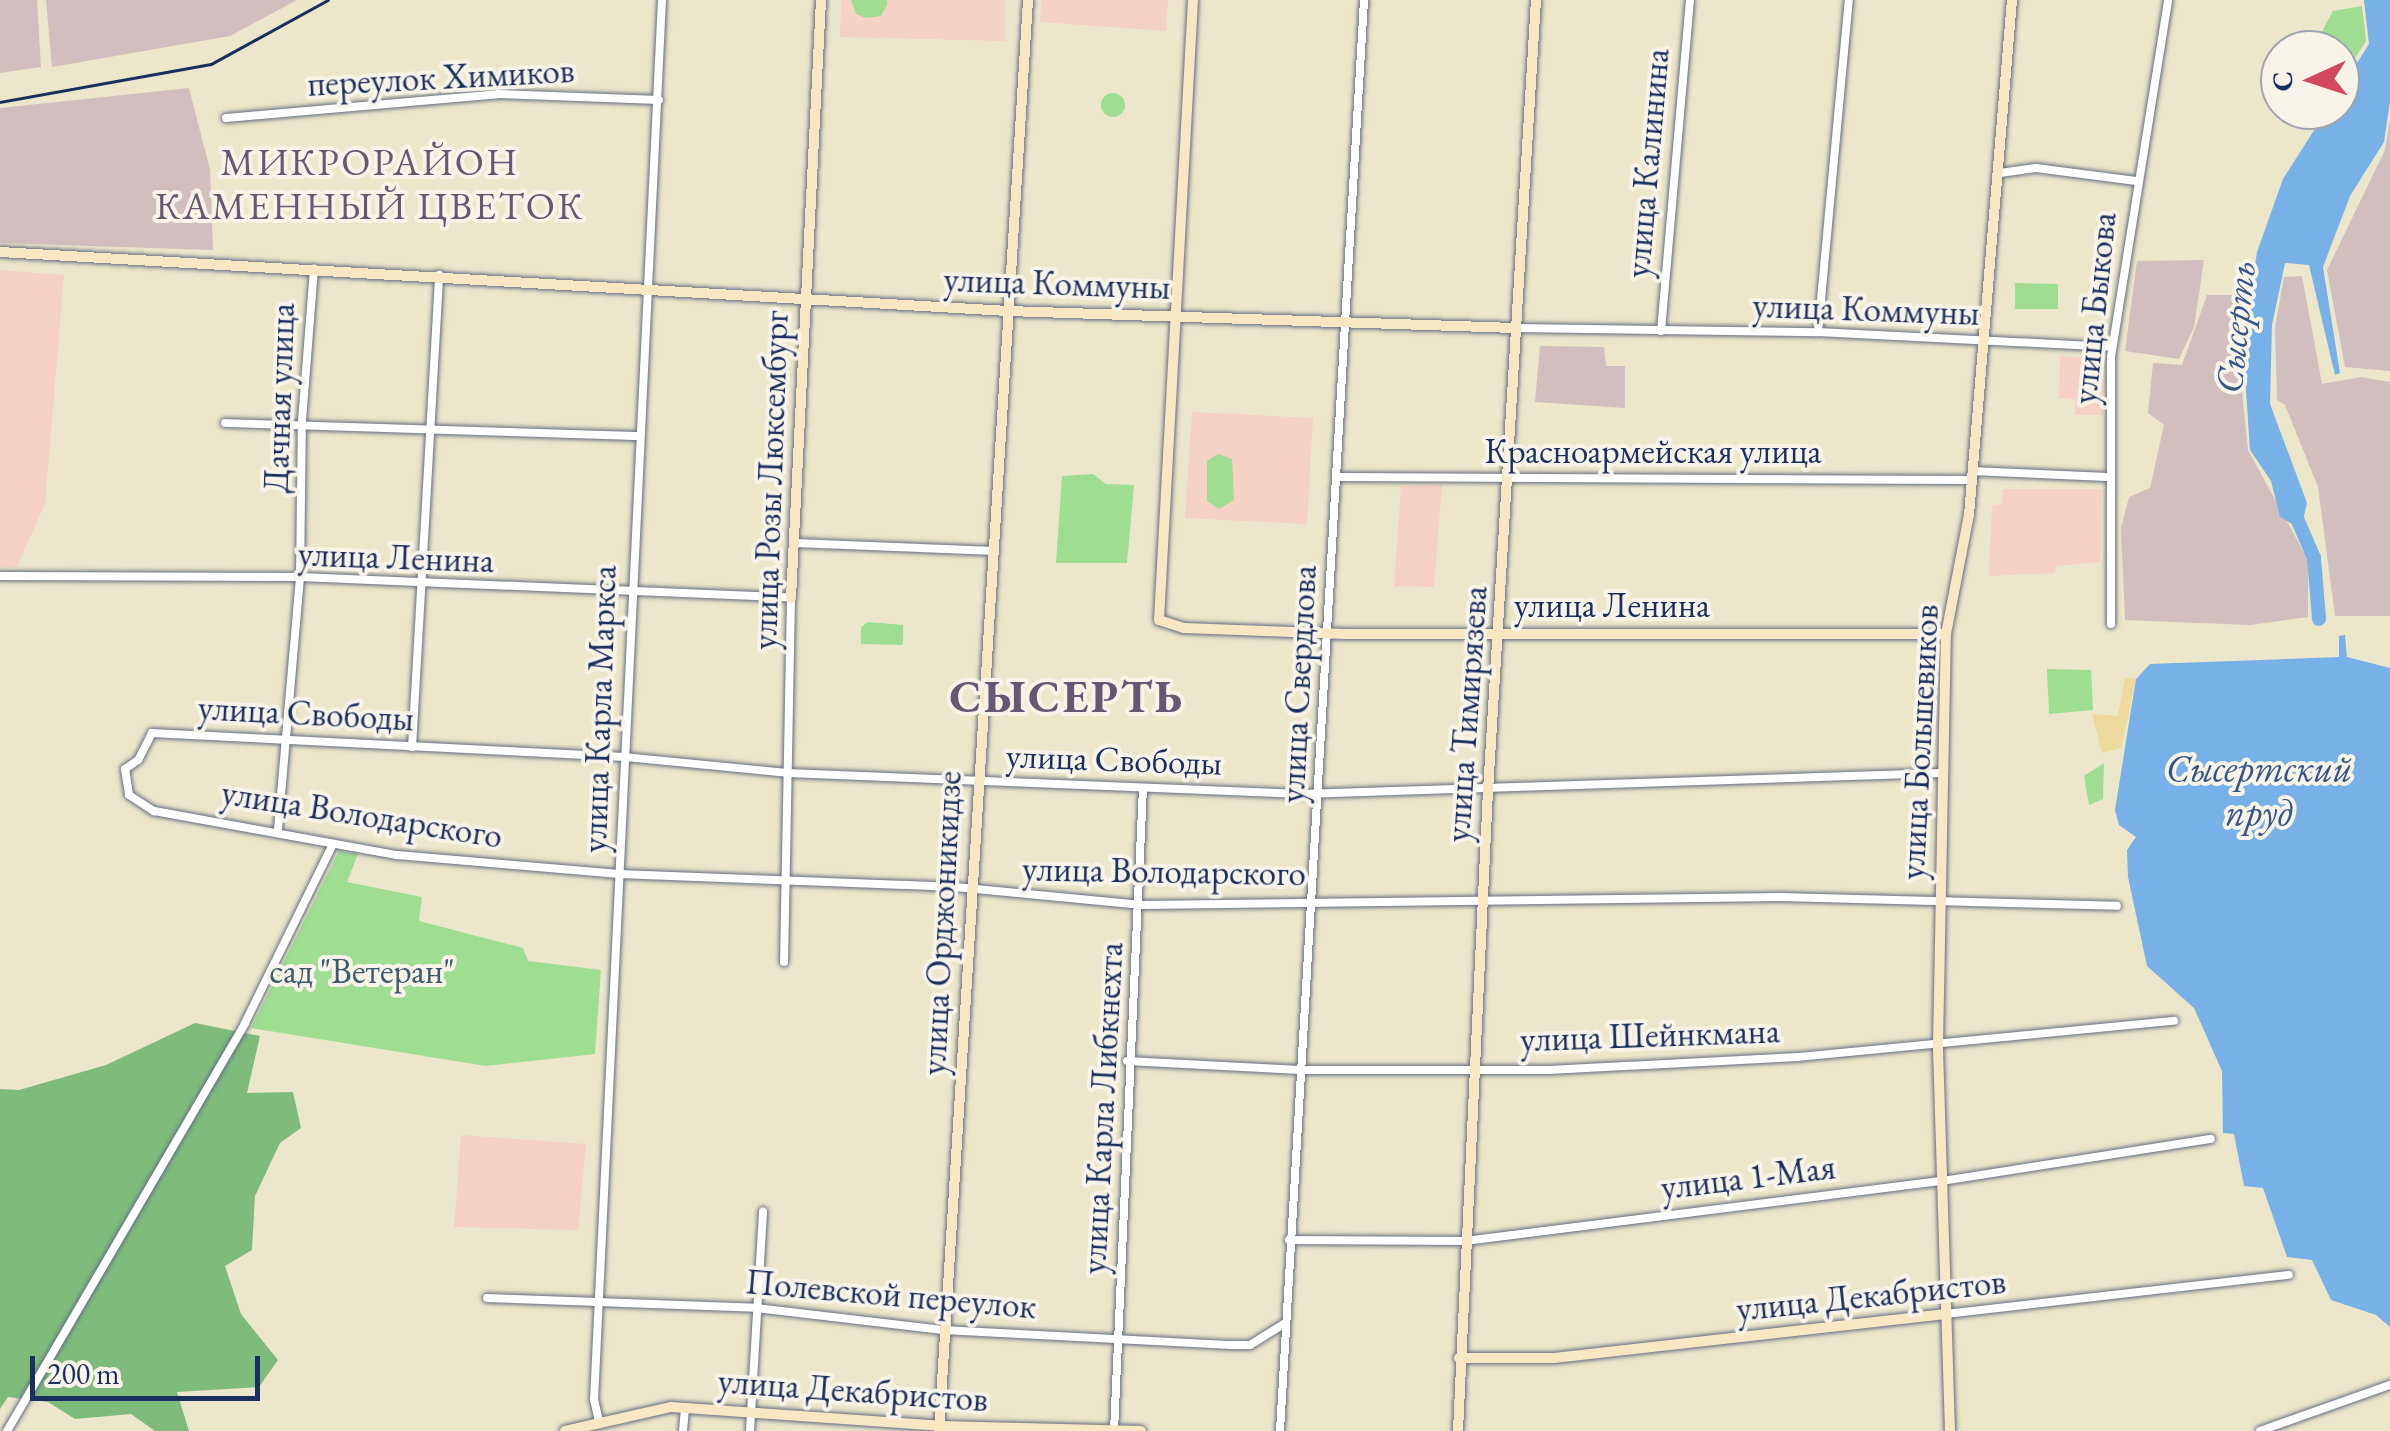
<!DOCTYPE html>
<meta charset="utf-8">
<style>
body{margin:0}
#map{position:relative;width:2390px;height:1431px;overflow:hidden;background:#ece6ca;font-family:"EB Garamond",serif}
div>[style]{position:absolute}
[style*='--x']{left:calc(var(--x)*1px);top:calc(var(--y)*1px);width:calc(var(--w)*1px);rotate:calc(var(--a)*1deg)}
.built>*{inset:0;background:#f6d2c5}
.industrial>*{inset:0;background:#d1bfbf}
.green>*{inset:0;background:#9fdd92}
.round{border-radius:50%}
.forest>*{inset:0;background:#7fbc7c}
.sand>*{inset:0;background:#eeda9e}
.water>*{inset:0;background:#78b0e8}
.river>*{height:14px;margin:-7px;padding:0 7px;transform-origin:7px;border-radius:7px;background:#78b0e8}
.roads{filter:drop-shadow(0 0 2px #646f84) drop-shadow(0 0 2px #646f84)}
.street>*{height:8px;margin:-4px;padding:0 4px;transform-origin:4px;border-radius:4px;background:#fff}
.secondary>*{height:10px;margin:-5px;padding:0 5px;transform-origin:5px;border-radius:5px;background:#f8e7c3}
.rail>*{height:2.5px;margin:-1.25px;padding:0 1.25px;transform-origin:1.25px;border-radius:1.25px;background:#1b2f5e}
span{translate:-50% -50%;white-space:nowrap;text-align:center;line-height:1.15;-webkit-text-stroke:8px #f7f3e8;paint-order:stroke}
.street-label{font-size:35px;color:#1b2f5e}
.park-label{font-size:35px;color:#3c5a6b}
.neighbourhood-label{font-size:38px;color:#665873;letter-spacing:2.5px}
.water-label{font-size:38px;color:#375687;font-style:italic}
.district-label{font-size:45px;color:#665873;font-weight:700;letter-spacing:2.5px}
.north{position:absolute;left:2260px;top:30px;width:100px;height:100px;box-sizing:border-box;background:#f7f3e8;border:2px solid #9fa5b1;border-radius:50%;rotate:267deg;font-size:28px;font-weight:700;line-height:40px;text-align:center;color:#1b2f5e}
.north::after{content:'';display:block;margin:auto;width:35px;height:45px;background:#d1495b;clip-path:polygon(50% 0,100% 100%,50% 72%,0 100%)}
.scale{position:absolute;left:30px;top:1356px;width:230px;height:45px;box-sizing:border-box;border:5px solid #1b2f5e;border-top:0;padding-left:12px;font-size:30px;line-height:35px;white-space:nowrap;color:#1b2f5e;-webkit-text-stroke:8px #f7f3e8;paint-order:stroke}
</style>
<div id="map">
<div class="built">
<div style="clip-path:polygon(841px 0,1005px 0,1005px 41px,840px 37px)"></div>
<div style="clip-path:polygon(1041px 0,1168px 0,1166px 31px,1040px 22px)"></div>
<div style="clip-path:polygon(0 270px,64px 275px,45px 504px,16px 568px,0 567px)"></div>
<div style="clip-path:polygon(2060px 356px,2102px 359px,2103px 415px,2075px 415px,2075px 399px,2059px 398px)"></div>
<div style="clip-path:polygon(1192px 412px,1313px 418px,1307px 524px,1185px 518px)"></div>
<div style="clip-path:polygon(1442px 485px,1434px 587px,1394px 586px,1401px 486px)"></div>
<div style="clip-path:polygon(2003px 489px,2102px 489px,2100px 562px,2056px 566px,2055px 573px,1989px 576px,1992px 506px,2002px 504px)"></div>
<div style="clip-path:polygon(461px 1135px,586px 1144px,578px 1230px,454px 1227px)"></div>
</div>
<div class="industrial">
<div style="clip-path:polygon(0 0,37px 0,41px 67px,0 73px)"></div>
<div style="clip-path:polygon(46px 0,297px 0,230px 36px,52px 67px)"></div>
<div style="clip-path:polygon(189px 88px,210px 170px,213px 250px,0 243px,0 108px)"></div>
<div style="clip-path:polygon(2390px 119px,2390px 371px,2345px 367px,2327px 270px,2385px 150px)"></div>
<div style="clip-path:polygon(2204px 260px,2194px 327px,2179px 359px,2125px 351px,2137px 261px)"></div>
<div style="clip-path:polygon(2302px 276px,2322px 384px,2361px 377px,2390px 382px,2390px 616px,2335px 616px,2318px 487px,2285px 405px,2277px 400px,2275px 327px,2284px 277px)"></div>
<div style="clip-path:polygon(2207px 295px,2232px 295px,2248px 450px,2308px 560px,2308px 617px,2250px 625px,2125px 620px,2121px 528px,2129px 497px,2150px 488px,2164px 425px,2148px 413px,2153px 363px,2182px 365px)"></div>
<div style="clip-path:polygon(1540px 346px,1604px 347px,1606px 366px,1625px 366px,1625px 408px,1535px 402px)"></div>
</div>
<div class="green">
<div style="clip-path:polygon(851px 0,887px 0,887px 5px,881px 16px,866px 18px,856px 14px)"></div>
<div style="clip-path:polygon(2362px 6px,2366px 41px,2340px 82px,2340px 50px,2312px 50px,2333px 11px)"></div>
<div class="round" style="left:1101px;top:93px;width:24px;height:24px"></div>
<div style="clip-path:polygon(2015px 283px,2058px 284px,2058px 309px,2015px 309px)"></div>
<div style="clip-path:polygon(1218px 454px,1232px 459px,1234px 500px,1219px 509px,1207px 501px,1207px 461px)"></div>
<div style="clip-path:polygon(1093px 474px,1106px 484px,1134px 485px,1127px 563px,1056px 563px,1062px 476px)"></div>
<div style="clip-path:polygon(868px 622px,903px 625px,903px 645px,861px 644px,861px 627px)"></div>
<div style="clip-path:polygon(2047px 669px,2091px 670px,2093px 710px,2049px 714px)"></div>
<div style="clip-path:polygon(2104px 763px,2103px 799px,2089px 805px,2084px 776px)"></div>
<div style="clip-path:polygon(339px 851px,358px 854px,347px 882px,422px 897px,419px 921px,523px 948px,528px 961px,601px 970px,595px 1054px,486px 1066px,251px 1028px)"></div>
</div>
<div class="forest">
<div style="clip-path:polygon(195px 1023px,260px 1036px,247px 1093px,293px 1092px,301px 1128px,280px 1143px,255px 1196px,252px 1250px,225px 1266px,241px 1314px,278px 1360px,259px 1387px,177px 1392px,189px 1431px,155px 1431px,131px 1414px,75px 1419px,48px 1402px,8px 1397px,0 1409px,0 1089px,19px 1090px,106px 1065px)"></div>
</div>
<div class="sand">
<div style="clip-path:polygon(2125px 677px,2136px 679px,2121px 748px,2102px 753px,2092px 714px,2118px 716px)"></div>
</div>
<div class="water">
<div style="clip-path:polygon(2364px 0,2390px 0,2390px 101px,2384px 142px,2350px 196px,2323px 267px,2340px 373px,2335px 375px,2309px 265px,2285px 263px,2272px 325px,2270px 404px,2307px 503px,2301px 529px,2280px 517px,2271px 481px,2250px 450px,2243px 346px,2257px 252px,2283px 179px,2327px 110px,2340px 110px,2340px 90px,2369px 44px)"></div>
<div style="clip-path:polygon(2345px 635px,2347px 657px,2390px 668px,2390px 1327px,2376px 1315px,2331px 1300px,2312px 1260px,2287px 1257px,2263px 1188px,2244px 1186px,2234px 1134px,2223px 1133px,2222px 1071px,2194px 1008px,2147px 966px,2128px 877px,2127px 850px,2136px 837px,2119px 825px,2115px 810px,2136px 679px,2150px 664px,2339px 657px,2339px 636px)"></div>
</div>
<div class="river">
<div style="--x:2295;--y:514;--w:48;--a:66.6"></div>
<div style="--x:2314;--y:558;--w:61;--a:85.3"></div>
</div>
<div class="roads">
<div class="street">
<div style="--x:226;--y:118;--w:273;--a:-5"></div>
<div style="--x:498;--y:94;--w:161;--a:2.1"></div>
<div style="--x:2000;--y:173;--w:36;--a:-8"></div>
<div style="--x:2036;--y:168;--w:101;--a:7.4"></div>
<div style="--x:1516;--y:328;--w:302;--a:0.8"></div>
<div style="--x:1818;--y:332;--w:294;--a:2.9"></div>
<div style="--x:1661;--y:331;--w:332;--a:-85"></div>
<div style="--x:1818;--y:332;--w:333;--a:-84.7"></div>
<div style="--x:225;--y:423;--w:414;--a:1.8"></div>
<div style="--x:1972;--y:471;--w:135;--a:2.5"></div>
<div style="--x:1336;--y:477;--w:634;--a:0.27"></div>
<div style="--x:793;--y:543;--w:198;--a:2.3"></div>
<div style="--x:0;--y:576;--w:300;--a:0.2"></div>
<div style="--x:300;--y:577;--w:491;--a:2.4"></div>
<div style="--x:791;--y:598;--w:364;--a:91.1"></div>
<div style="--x:2111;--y:624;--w:267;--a:-90"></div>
<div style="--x:2111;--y:357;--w:362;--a:-80.9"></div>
<div style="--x:412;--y:747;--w:473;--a:-86.7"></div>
<div style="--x:1942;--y:773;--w:640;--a:178.12"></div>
<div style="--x:1302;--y:794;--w:514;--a:-177.66"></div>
<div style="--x:788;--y:773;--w:164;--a:-174.4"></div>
<div style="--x:625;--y:757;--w:474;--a:-177.1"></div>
<div style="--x:152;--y:733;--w:30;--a:117"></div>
<div style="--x:138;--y:760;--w:16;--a:145"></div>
<div style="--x:125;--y:769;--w:26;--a:81"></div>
<div style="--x:129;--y:795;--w:30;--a:33"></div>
<div style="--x:154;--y:811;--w:247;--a:10.3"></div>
<div style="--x:397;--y:855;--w:223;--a:4.9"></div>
<div style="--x:619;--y:874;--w:336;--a:2.2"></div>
<div style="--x:955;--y:887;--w:188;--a:5.5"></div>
<div style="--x:1142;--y:905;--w:639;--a:-0.72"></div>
<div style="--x:1781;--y:897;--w:336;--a:1.5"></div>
<div style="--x:278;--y:829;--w:253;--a:-85"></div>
<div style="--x:300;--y:577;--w:156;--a:-89.3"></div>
<div style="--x:302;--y:421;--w:153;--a:-85.5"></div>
<div style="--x:1127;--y:1061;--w:173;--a:3"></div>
<div style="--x:1300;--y:1070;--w:249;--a:0"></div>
<div style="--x:1549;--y:1070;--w:249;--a:-3"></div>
<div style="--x:1798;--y:1057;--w:378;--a:-5.5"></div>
<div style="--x:1289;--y:1240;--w:176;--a:0.3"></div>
<div style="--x:1465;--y:1241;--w:481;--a:-7.2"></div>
<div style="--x:1942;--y:1181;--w:272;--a:-8.9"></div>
<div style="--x:487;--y:1298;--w:269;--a:2.1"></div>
<div style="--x:756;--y:1308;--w:188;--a:6.7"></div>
<div style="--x:943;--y:1330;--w:289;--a:3"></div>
<div style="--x:1232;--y:1345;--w:18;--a:0"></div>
<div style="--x:1250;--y:1345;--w:40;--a:-32"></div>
<div style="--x:1945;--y:1314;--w:346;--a:-6.5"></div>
<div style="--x:599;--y:1421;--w:22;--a:-103"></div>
<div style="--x:594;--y:1400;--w:1402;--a:-87.22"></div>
<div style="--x:7;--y:1431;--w:472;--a:-59.7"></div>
<div style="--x:245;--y:1023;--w:199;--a:-63.8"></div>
<div style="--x:683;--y:1431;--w:24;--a:-85"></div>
<div style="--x:750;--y:1431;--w:220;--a:-86.6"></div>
<div style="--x:1114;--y:1431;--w:644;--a:-87.42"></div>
<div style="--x:1280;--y:1431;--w:1433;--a:-86.64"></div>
<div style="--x:2260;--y:1431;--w:138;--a:-19.5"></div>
</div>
<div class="secondary">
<div style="--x:1193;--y:0;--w:621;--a:93.14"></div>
<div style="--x:1159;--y:620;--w:26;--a:18"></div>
<div style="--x:1184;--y:628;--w:162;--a:2.1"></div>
<div style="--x:1346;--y:634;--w:600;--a:0"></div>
<div style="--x:0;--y:252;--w:1010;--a:3.35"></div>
<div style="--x:1008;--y:311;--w:508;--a:1.92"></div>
<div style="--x:791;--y:598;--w:599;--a:-87.13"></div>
<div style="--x:1459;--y:1358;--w:95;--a:0"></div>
<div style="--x:1554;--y:1358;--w:392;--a:-6.4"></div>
<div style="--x:565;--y:1431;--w:109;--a:-12.8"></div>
<div style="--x:671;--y:1407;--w:270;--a:4"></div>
<div style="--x:940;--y:1426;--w:201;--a:1.4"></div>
<div style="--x:939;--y:1431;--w:1434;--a:-86.44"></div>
<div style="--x:1458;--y:1431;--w:641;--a:-87.32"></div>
<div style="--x:1488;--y:791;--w:792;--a:-86.53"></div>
<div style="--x:1950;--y:1431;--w:386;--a:-91.8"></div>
<div style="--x:1938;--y:1045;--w:411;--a:-88.9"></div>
<div style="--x:1946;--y:634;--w:121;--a:-79.1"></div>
<div style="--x:1969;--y:515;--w:517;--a:-85.23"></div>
</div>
</div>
<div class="rail">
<div style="--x:0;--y:102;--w:214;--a:-10.2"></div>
<div style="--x:211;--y:64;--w:133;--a:-28.7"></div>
</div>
<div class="street-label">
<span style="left:441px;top:77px;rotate:-3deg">переулок Химиков</span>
<span style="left:1647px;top:163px;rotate:-85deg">улица Калинина</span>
<span style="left:1057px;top:283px;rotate:2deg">улица Коммуны</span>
<span style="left:2094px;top:308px;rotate:-84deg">улица Быкова</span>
<span style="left:1866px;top:309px;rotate:2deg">улица Коммуны</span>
<span style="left:279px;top:398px;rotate:-88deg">Дачная улица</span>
<span style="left:1653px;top:451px">Красноармейская улица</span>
<span style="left:770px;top:480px;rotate:-88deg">улица Розы Люксембург</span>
<span style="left:396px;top:557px;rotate:2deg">улица Ленина</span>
<span style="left:1612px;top:605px">улица Ленина</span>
<span style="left:1298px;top:684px;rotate:-87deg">улица Свердлова</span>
<span style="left:599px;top:709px;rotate:-88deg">улица Карла Маркса</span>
<span style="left:306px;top:713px;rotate:3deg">улица Свободы</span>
<span style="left:1466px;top:714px;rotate:-86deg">улица Тимирязева</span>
<span style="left:1919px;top:742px;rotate:-87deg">улица Большевиков</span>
<span style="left:1114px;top:759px;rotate:2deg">улица Свободы</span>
<span style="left:362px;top:814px;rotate:9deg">улица Володарского</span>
<span style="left:1164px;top:871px;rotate:1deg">улица Володарского</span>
<span style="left:941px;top:923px;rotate:-87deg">улица Орджоникидзе</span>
<span style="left:1650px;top:1035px;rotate:-2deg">улица Шейнкмана</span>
<span style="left:1102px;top:1108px;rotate:-87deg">улица Карла Либкнехта</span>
<span style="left:1748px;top:1177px;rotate:-7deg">улица 1-Мая</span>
<span style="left:891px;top:1294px;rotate:5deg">Полевской переулок</span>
<span style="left:1871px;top:1295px;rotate:-6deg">улица Декабристов</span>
<span style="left:853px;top:1390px;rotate:4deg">улица Декабристов</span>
</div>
<div class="park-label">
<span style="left:362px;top:971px">сад "Ветеран"</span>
</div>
<div class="neighbourhood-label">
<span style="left:370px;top:184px">МИКРОРАЙОН<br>КАМЕННЫЙ ЦВЕТОК</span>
</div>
<div class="water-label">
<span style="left:2235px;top:327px;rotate:-84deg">Сысерть</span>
<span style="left:2259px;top:790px">Сысертский<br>пруд</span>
</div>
<div class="district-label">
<span style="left:1067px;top:697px">СЫСЕРТЬ</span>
</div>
<div class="north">С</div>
<div class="scale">200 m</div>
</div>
